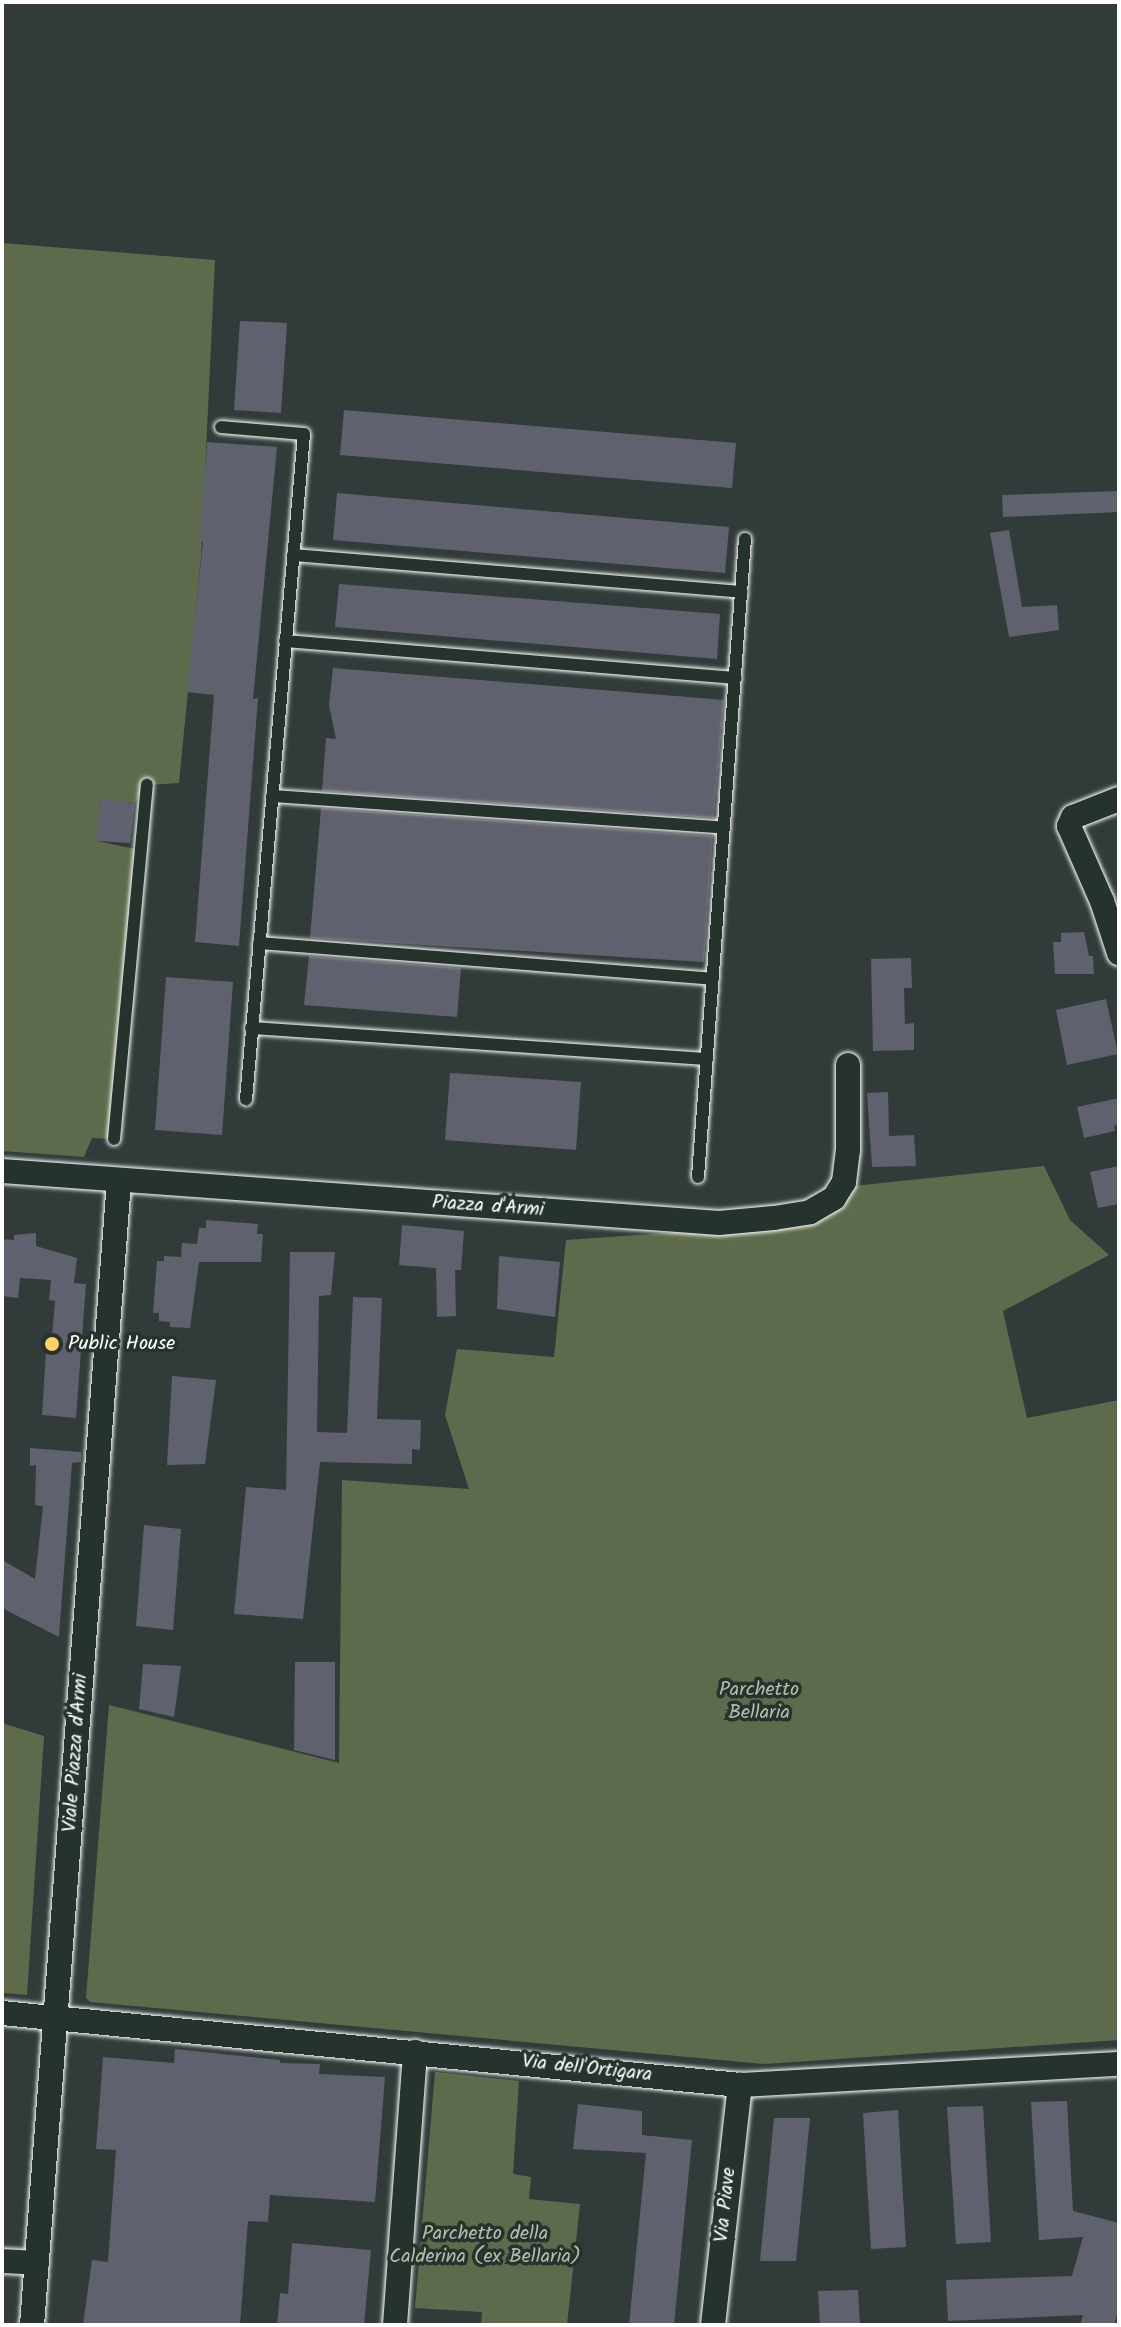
<!DOCTYPE html>
<style>
body{margin:0}
#map{position:relative;width:1121px;height:2327px;overflow:hidden;background:#313c3a;font-family:Kalam,sans-serif}
div>[style]{position:absolute}
[style*='--x']{left:calc(var(--x)*1px);top:calc(var(--y)*1px);width:calc(var(--w)*1px);rotate:calc(var(--a)*1deg)}
.green>*{inset:0;background:#5d6a4c}
.building>*{inset:0;background:#5f616e}
.roads{filter:drop-shadow(0 0 2px #fff) drop-shadow(0 0 2px #fff)}
.service>*{height:12px;margin:-6px;padding:0 6px;transform-origin:6px;border-radius:6px;background:#26332d}
.minor>*{height:24px;margin:-12px;padding:0 12px;transform-origin:12px;border-radius:12px;background:#26332d}
.dots>*{width:22px;height:22px;translate:-50% -50%;box-sizing:border-box;border:4px solid #26332d;border-radius:50%}
span{translate:-50% -50%;white-space:nowrap;text-align:center;line-height:1.15;-webkit-text-stroke:7px #26332d;paint-order:stroke}
.street-label{font-size:20px;color:#fff}
.poi-label{font-size:20px;color:#fff}
.left{translate:0 -50%;text-align:left}
.park-label{font-size:20px;color:#b6bcae}
.frame{position:absolute;inset:0;border:4px solid #fff;pointer-events:none}
</style>
<div id="map">
<div class="green">
<div style="clip-path:polygon(2px 243px,215px 260px,201px 558px,179px 783px,147px 785px,135px 803px,101px 800px,97px 841px,140px 850px,114px 1139px,92px 1138px,84px 1157px,2px 1151px)"></div>
<div style="clip-path:polygon(1044px 1166px,1070px 1220px,1109px 1255px,1003px 1311px,1027px 1418px,1119px 1400px,1119px 2040px,765px 2064px,90px 2002px,86px 1998px,109px 1705px,339px 1763px,342px 1480px,469px 1489px,445px 1415px,457px 1349px,554px 1357px,566px 1240px,812px 1223px,853px 1186px)"></div>
<div style="clip-path:polygon(2px 1723px,44px 1736px,27px 1995px,2px 1993px)"></div>
<div style="clip-path:polygon(435px 2072px,519px 2081px,513px 2174px,531px 2177px,529px 2199px,580px 2204px,567px 2325px,481px 2325px,482px 2312px,415px 2308px)"></div>
</div>
<div class="building">
<div style="clip-path:polygon(240px 321px,287px 323px,281px 413px,234px 410px)"></div>
<div style="clip-path:polygon(344px 410px,736px 443px,732px 488px,340px 455px)"></div>
<div style="clip-path:polygon(207px 442px,277px 447px,253px 699px,258px 698px,239px 946px,195px 942px,214px 695px,187px 692px,203px 542px,200px 541px)"></div>
<div style="clip-path:polygon(1119px 491px,1119px 512px,1003px 517px,1002px 495px)"></div>
<div style="clip-path:polygon(337px 493px,729px 527px,725px 573px,333px 540px)"></div>
<div style="clip-path:polygon(1009px 530px,1022px 607px,1057px 605px,1059px 630px,1009px 637px,990px 533px)"></div>
<div style="clip-path:polygon(339px 584px,720px 614px,717px 659px,335px 627px)"></div>
<div style="clip-path:polygon(333px 668px,724px 700px,714px 818px,322px 791px,326px 738px,336px 739px,329px 705px)"></div>
<div style="clip-path:polygon(101px 799px,135px 803px,130px 843px,96px 841px)"></div>
<div style="clip-path:polygon(321px 808px,713px 836px,704px 962px,310px 938px)"></div>
<div style="clip-path:polygon(1084px 932px,1089px 956px,1093px 956px,1094px 974px,1055px 974px,1053px 942px,1061px 942px,1061px 933px)"></div>
<div style="clip-path:polygon(309px 956px,461px 968px,457px 1017px,304px 1005px)"></div>
<div style="clip-path:polygon(911px 958px,912px 988px,904px 988px,905px 1024px,914px 1023px,914px 1050px,873px 1051px,871px 959px)"></div>
<div style="clip-path:polygon(166px 977px,233px 982px,222px 1135px,155px 1130px)"></div>
<div style="clip-path:polygon(1106px 999px,1118px 1054px,1067px 1065px,1056px 1010px)"></div>
<div style="clip-path:polygon(450px 1073px,581px 1082px,576px 1150px,445px 1140px)"></div>
<div style="clip-path:polygon(888px 1092px,889px 1136px,914px 1135px,916px 1166px,872px 1167px,867px 1093px)"></div>
<div style="clip-path:polygon(1119px 1098px,1119px 1125px,1114px 1126px,1115px 1131px,1084px 1138px,1077px 1107px)"></div>
<div style="clip-path:polygon(1119px 1166px,1119px 1204px,1098px 1208px,1090px 1172px)"></div>
<div style="clip-path:polygon(206px 1220px,258px 1224px,257px 1234px,263px 1234px,261px 1262px,199px 1262px,190px 1328px,170px 1327px,170px 1322px,159px 1321px,159px 1313px,153px 1313px,157px 1261px,164px 1261px,164px 1256px,181px 1257px,182px 1243px,197px 1244px,199px 1228px,206px 1228px)"></div>
<div style="clip-path:polygon(402px 1225px,464px 1231px,461px 1270px,455px 1270px,456px 1316px,437px 1317px,436px 1268px,399px 1265px)"></div>
<div style="clip-path:polygon(36px 1233px,36px 1246px,77px 1258px,74px 1283px,86px 1284px,76px 1418px,42px 1415px,47px 1335px,52px 1336px,55px 1301px,49px 1300px,51px 1280px,20px 1278px,18px 1298px,2px 1296px,2px 1239px,14px 1240px,14px 1235px)"></div>
<div style="clip-path:polygon(290px 1252px,335px 1252px,331px 1295px,319px 1296px,317px 1432px,347px 1433px,353px 1297px,382px 1298px,377px 1419px,421px 1420px,420px 1450px,412px 1449px,412px 1464px,320px 1462px,303px 1619px,234px 1614px,246px 1487px,286px 1490px)"></div>
<div style="clip-path:polygon(499px 1256px,560px 1262px,555px 1317px,497px 1309px)"></div>
<div style="clip-path:polygon(172px 1376px,216px 1380px,205px 1464px,167px 1465px)"></div>
<div style="clip-path:polygon(30px 1448px,81px 1452px,81px 1462px,72px 1463px,59px 1637px,2px 1608px,2px 1560px,35px 1579px,43px 1506px,35px 1505px,36px 1465px,30px 1466px)"></div>
<div style="clip-path:polygon(144px 1525px,181px 1529px,173px 1630px,136px 1626px)"></div>
<div style="clip-path:polygon(295px 1662px,335px 1662px,335px 1760px,294px 1750px)"></div>
<div style="clip-path:polygon(143px 1664px,181px 1666px,174px 1717px,139px 1709px)"></div>
<div style="clip-path:polygon(175px 2049px,280px 2060px,280px 2063px,320px 2064px,319px 2074px,385px 2077px,375px 2202px,270px 2195px,268px 2222px,248px 2221px,240px 2325px,83px 2325px,92px 2260px,108px 2262px,116px 2150px,96px 2149px,103px 2057px,174px 2063px)"></div>
<div style="clip-path:polygon(1067px 2101px,1073px 2211px,1119px 2223px,1119px 2308px,1114px 2325px,1080px 2325px,1083px 2315px,948px 2321px,946px 2280px,1072px 2276px,1083px 2237px,1039px 2240px,1031px 2102px)"></div>
<div style="clip-path:polygon(578px 2104px,642px 2111px,642px 2135px,692px 2140px,674px 2325px,629px 2325px,646px 2153px,573px 2149px)"></div>
<div style="clip-path:polygon(983px 2106px,991px 2242px,956px 2244px,947px 2107px)"></div>
<div style="clip-path:polygon(898px 2110px,906px 2247px,871px 2249px,863px 2113px)"></div>
<div style="clip-path:polygon(774px 2118px,810px 2118px,796px 2261px,760px 2261px)"></div>
<div style="clip-path:polygon(292px 2243px,371px 2250px,364px 2325px,277px 2325px,280px 2293px,288px 2294px)"></div>
<div style="clip-path:polygon(858px 2290px,860px 2325px,820px 2325px,818px 2291px)"></div>
</div>
<div class="roads">
<div class="service">
<div style="--x:221;--y:427;--w:83;--a:4.8"></div>
<div style="--x:304;--y:434;--w:668;--a:94.98"></div>
<div style="--x:293;--y:555;--w:450;--a:4.7"></div>
<div style="--x:285;--y:641;--w:452;--a:4.7"></div>
<div style="--x:272;--y:796;--w:453;--a:4"></div>
<div style="--x:259;--y:943;--w:455;--a:4.5"></div>
<div style="--x:251;--y:1028;--w:457;--a:3.9"></div>
<div style="--x:114;--y:1139;--w:356;--a:-84.7"></div>
<div style="--x:698;--y:1177;--w:640;--a:-85.79"></div>
</div>
<div class="minor">
<div style="--x:1119;--y:799;--w:49;--a:158.6"></div>
<div style="--x:1073;--y:817;--w:10;--a:114"></div>
<div style="--x:1069;--y:826;--w:82;--a:66.3"></div>
<div style="--x:1102;--y:901;--w:55;--a:71.9"></div>
<div style="--x:2;--y:1171;--w:719;--a:4.15"></div>
<div style="--x:719;--y:1223;--w:55;--a:-5.2"></div>
<div style="--x:774;--y:1218;--w:36;--a:-9"></div>
<div style="--x:810;--y:1212;--w:28;--a:-30"></div>
<div style="--x:834;--y:1198;--w:19;--a:-58"></div>
<div style="--x:844;--y:1182;--w:32;--a:-83"></div>
<div style="--x:848;--y:1150;--w:85;--a:-90"></div>
<div style="--x:2;--y:2013;--w:742;--a:5.57"></div>
<div style="--x:740;--y:2085;--w:380;--a:-3.2"></div>
<div style="--x:2;--y:2261;--w:35;--a:3"></div>
<div style="--x:32;--y:2325;--w:1147;--a:-85.65"></div>
<div style="--x:395;--y:2325;--w:274;--a:-85.8"></div>
<div style="--x:713;--y:2325;--w:242;--a:-83.6"></div>
</div>
</div>
<div class="dots">
<div style="left:52px;top:1344px;background:#ffd166"></div>
</div>
<div class="street-label">
<span style="left:488px;top:1207px;rotate:4deg">Piazza d'Armi</span>
<span style="left:76px;top:1753px;rotate:-86deg">Viale Piazza d'Armi</span>
<span style="left:587px;top:2069px;rotate:6deg">Via dell'Ortigara</span>
<span style="left:726px;top:2205px;rotate:-84deg">Via Piave</span>
</div>
<div class="poi-label">
<span class="left" style="left:68px;top:1344px">Public House</span>
</div>
<div class="park-label">
<span style="left:759px;top:1702px">Parchetto<br>Bellaria</span>
<span style="left:485px;top:2246px">Parchetto della<br>Calderina (ex Bellaria)</span>
</div>
<div class="frame"></div>
</div>
